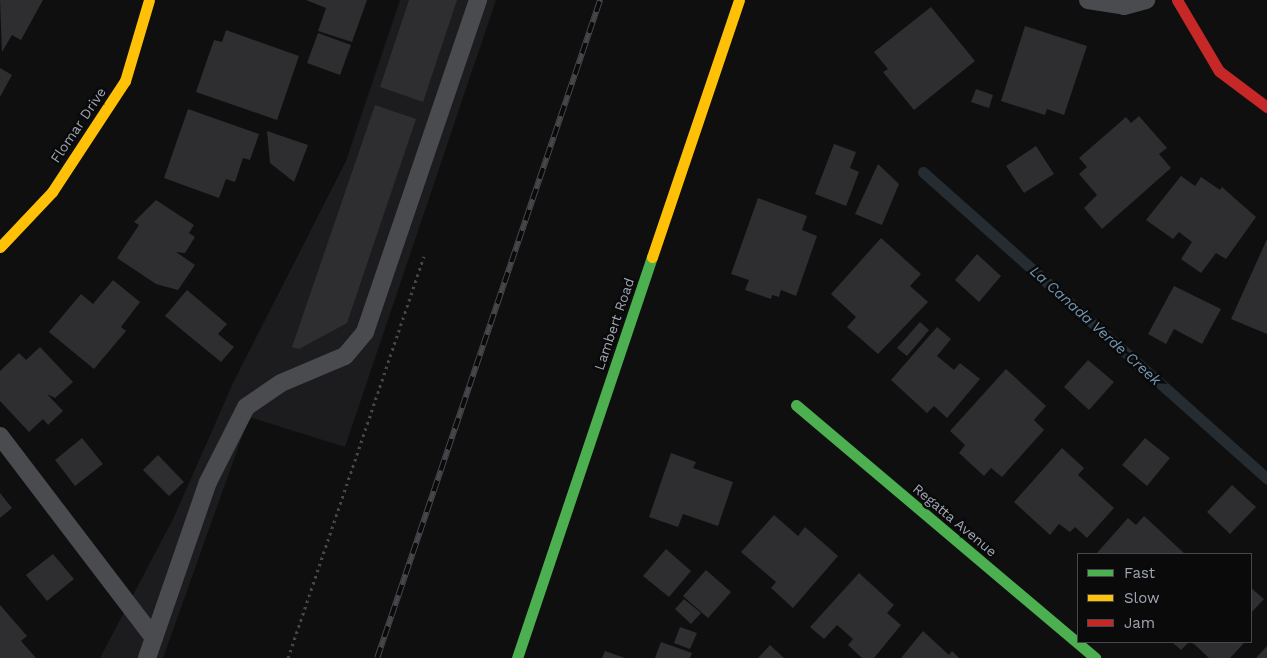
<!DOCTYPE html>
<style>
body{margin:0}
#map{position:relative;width:1267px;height:658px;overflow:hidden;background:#0f0f10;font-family:"Work Sans",sans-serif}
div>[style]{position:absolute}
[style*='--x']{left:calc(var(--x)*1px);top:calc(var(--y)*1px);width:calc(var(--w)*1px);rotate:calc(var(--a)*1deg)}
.built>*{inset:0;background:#1c1c1e}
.stream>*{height:11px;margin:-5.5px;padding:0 5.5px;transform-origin:5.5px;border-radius:5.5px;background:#252d33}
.building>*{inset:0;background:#2e2e30}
.path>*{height:3px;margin-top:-1.5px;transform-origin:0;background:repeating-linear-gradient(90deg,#45474a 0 2.5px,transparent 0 6.5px)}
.lane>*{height:18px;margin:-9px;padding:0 9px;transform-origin:9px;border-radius:9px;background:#4a4b4f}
.fast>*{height:11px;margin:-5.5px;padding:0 5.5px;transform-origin:5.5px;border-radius:5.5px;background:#4caf50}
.slow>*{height:11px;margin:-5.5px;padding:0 5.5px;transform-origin:5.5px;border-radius:5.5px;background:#ffc107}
.jam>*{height:11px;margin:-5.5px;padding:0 5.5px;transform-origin:5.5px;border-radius:5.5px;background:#c62828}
.rail>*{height:5.5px;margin-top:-2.75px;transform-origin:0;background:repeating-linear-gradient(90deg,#0a0a0b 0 11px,#444649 0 22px);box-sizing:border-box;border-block:1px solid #444649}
span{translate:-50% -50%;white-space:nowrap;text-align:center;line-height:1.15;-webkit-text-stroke:5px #0a0a0b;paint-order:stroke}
.street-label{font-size:14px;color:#9fa5b2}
.water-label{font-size:15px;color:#7296b1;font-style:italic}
.legend{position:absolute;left:1077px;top:553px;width:175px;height:90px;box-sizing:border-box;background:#0a0a0b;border:1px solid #46484e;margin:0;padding:6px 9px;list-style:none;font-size:15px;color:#9fa5b2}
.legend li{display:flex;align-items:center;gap:10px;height:25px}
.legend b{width:25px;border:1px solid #46484e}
</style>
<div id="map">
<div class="built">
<div style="clip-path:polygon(400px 0,496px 0,345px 447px,249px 417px,163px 658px,100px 658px,174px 517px,234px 381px,346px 161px)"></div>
</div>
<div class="stream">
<div style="--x:923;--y:172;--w:461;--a:41.7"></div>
</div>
<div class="building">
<div style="clip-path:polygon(0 0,43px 0,21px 40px,12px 35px,2px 52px)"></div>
<div style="clip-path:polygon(306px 0,367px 0,352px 42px,318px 31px,326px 8px)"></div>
<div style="clip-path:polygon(409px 0,457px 0,423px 102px,380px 87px)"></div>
<div style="clip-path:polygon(931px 7px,975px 61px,914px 110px,883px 72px,888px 69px,874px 52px)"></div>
<div style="clip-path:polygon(1025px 26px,1087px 46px,1064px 115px,1047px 109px,1045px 115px,1001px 101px)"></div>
<div style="clip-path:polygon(226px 30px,299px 56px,277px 120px,196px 92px,214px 40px,222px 42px)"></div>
<div style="clip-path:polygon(318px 33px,351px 45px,340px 75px,307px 63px)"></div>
<div style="clip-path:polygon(0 68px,12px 75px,0 97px)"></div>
<div style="clip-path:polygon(976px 89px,993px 95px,989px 108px,971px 102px)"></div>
<div style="clip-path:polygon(375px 105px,416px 119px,347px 323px,299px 349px,292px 347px)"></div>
<div style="clip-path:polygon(188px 109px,259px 134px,250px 160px,243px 158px,235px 182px,226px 179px,219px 198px,164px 178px)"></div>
<div style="clip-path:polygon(1139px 116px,1167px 148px,1159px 154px,1171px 168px,1102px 229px,1084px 208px,1097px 195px,1079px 174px,1087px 167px,1079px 158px,1126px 117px,1131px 123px)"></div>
<div style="clip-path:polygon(267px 131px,308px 145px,294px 182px,270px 163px)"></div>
<div style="clip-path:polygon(834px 144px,856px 152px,850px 168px,859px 172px,846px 206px,815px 194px)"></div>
<div style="clip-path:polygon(1036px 146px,1054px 174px,1024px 193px,1006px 166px)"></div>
<div style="clip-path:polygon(878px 164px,899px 184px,882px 225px,855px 214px)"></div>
<div style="clip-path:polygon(1181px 176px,1195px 186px,1201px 177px,1220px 190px,1222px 187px,1256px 217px,1226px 259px,1216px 253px,1201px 273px,1181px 259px,1192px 242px,1179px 232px,1173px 239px,1146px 220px)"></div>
<div style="clip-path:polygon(758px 198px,807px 216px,802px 230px,817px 236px,796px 296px,781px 290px,779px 297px,772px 295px,771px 299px,745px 290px,749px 280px,731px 274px)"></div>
<div style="clip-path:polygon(156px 200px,194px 225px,189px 233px,195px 237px,185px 253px,176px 252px,195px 265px,178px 290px,156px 284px,117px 258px,139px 225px,134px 222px)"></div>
<div style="clip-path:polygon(881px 238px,921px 274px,910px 286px,928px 302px,878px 354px,847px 327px,856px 317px,831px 294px)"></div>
<div style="clip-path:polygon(1267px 239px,1267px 334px,1231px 319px)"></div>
<div style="clip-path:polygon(977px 254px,1001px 276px,979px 302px,955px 280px)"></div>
<div style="clip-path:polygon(113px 280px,140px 302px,121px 327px,126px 331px,94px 369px,49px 332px,81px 294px,93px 304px)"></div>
<div style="clip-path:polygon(1174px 286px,1221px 309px,1202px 344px,1174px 329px,1166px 344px,1148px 334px)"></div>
<div style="clip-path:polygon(187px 290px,227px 324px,218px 334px,234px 347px,221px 362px,165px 316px)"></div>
<div style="clip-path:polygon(920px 322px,929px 330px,907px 356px,897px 348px)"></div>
<div style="clip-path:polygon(937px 327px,951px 339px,937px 356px,954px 370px,960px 363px,980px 379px,947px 418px,934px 406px,927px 413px,891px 380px)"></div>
<div style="clip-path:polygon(40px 347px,73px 382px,55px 398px,47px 394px,63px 411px,48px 425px,43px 419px,29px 432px,0 401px,0 371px,19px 353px,26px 360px)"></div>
<div style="clip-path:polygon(1088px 360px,1114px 382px,1089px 410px,1064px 387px)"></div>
<div style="clip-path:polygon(1006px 369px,1046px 406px,1034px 420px,1044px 430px,1002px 477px,991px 468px,984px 476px,959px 453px,965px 445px,950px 431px)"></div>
<div style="clip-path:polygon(82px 438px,103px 464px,75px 486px,55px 460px)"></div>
<div style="clip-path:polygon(1145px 438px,1170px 458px,1147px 486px,1122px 465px)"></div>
<div style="clip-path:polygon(1062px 448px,1084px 468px,1078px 475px,1114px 508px,1087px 538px,1075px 527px,1070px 532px,1059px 524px,1050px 535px,1014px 502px)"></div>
<div style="clip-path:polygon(671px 453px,696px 462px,693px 468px,733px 482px,718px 526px,683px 514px,678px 527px,649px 517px)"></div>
<div style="clip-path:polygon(158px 455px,184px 482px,169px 496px,143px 470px)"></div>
<div style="clip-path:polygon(1232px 485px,1256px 507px,1230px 534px,1207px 512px)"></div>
<div style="clip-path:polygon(0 493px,12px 508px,0 518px)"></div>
<div style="clip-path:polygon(774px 515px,798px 536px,805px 527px,838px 556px,793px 608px,771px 588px,776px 582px,741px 552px)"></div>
<div style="clip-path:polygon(1144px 516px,1185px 554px,1096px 554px,1128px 518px,1136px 525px)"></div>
<div style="clip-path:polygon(666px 549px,691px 571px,669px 597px,643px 576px)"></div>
<div style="clip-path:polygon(53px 554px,74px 579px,47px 601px,26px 575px)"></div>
<div style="clip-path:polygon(706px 570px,731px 592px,708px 618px,683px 596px)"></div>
<div style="clip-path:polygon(859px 573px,894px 605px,887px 613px,901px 625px,874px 658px,862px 658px,848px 645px,853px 639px,837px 625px,824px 639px,810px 627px)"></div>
<div style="clip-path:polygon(1251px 588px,1264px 599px,1251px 613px)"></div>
<div style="clip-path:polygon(684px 599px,701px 613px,691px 624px,675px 609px)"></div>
<div style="clip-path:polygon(0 605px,27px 636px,21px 641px,36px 658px,0 658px)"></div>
<div style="clip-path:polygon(680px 627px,697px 633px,690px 649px,674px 643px)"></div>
<div style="clip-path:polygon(923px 631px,949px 655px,952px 651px,959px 658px,901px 658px)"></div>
<div style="clip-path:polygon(661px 642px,692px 653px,690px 658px,655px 658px)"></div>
<div style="clip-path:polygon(1172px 642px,1245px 642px,1230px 658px,1209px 658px,1194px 644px,1189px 642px,1181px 650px)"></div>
<div style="clip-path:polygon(770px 645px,784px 658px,758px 658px)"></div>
<div style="clip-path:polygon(1267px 646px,1267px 658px,1256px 658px)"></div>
<div style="clip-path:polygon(605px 651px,625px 658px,602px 658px)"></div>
</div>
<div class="path">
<div style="--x:288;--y:658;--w:424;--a:-71.3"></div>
</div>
<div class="lane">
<div style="--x:1088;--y:0;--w:36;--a:9"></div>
<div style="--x:1124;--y:6;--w:23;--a:-15"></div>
<div style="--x:0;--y:436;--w:254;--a:52.7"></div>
<div style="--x:147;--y:658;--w:186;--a:-70.9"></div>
<div style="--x:208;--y:482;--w:84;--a:-63.1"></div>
<div style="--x:246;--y:407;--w:42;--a:-34.4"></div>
<div style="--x:281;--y:383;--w:69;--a:-22.9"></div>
<div style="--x:345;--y:356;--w:31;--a:-50"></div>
<div style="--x:365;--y:332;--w:351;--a:-71.2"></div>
</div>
<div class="fast">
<div style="--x:796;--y:405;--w:392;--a:40.2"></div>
<div style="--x:517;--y:658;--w:423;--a:-71.4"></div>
</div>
<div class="slow">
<div style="--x:0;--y:247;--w:76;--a:-46.6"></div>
<div style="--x:52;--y:192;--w:133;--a:-56.7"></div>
<div style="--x:125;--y:81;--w:84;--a:-73.5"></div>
<div style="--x:652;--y:257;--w:271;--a:-71.3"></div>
</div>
<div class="jam">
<div style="--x:1177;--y:0;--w:82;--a:59.4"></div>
<div style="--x:1219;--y:71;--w:60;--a:36.9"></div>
</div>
<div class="rail">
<div style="--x:377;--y:658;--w:695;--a:-71.28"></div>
</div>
<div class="street-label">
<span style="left:78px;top:125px;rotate:-56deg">Flomar Drive</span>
<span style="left:614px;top:324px;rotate:-71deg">Lambert Road</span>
<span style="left:955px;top:520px;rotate:40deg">Regatta Avenue</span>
</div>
<div class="water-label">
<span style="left:1095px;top:326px;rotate:42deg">La Canada Verde Creek</span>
</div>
<ul class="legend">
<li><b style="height:6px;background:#4caf50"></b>Fast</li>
<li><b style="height:6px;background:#ffc107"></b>Slow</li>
<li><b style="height:6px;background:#c62828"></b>Jam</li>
</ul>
</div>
